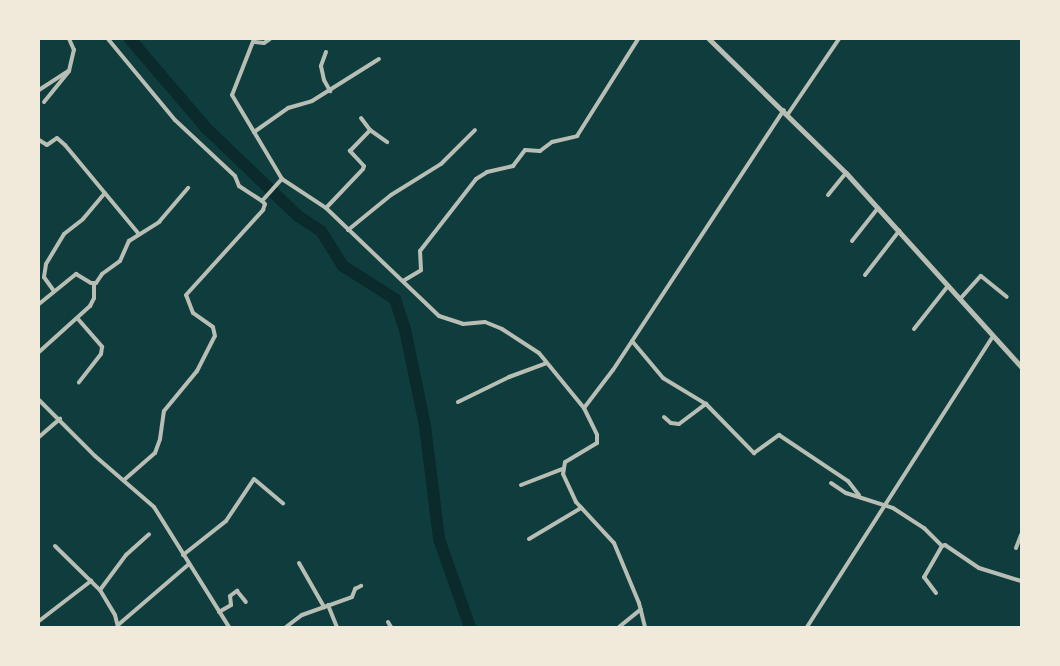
<!DOCTYPE html>
<style>
body{margin:0}
#map{position:relative;width:1060px;height:666px;overflow:hidden;background:#0f3d3e;font-family:Helvetica,sans-serif}
div>[style]{position:absolute}
[style*='--x']{left:calc(var(--x)*1px);top:calc(var(--y)*1px);width:calc(var(--w)*1px);rotate:calc(var(--a)*1deg)}
.river>*{height:12px;margin:-6px;padding:0 6px;transform-origin:6px;border-radius:6px;background:#0a2a2b}
.minor>*{height:4px;margin:-2px;padding:0 2px;transform-origin:2px;border-radius:2px;background:#b8beb3}
.tertiary>*{height:5px;margin:-2.5px;padding:0 2.5px;transform-origin:2.5px;border-radius:2.5px;background:#b8beb3}
span{translate:-50% -50%;white-space:nowrap;text-align:center;line-height:1.15;-webkit-text-stroke:6px #f1e9da;paint-order:stroke}
.frame{position:absolute;inset:0;border:40px solid #f1e9da;pointer-events:none}
</style>
<div id="map">
<div class="river">
<div style="--x:130;--y:39;--w:117;--a:49.5"></div>
<div style="--x:206;--y:128;--w:127;--a:43.7"></div>
<div style="--x:298;--y:216;--w:27;--a:33"></div>
<div style="--x:321;--y:231;--w:41;--a:57.8"></div>
<div style="--x:343;--y:266;--w:62;--a:32.4"></div>
<div style="--x:395;--y:299;--w:32;--a:72"></div>
<div style="--x:405;--y:329;--w:99;--a:78.3"></div>
<div style="--x:425;--y:426;--w:114;--a:82.9"></div>
<div style="--x:439;--y:539;--w:93;--a:70.6"></div>
</div>
<div class="minor">
<div style="--x:108;--y:39;--w:105;--a:50.4"></div>
<div style="--x:175;--y:120;--w:82;--a:43"></div>
<div style="--x:235;--y:176;--w:11;--a:68"></div>
<div style="--x:239;--y:186;--w:27;--a:33"></div>
<div style="--x:254;--y:39;--w:60;--a:111.4"></div>
<div style="--x:232;--y:95;--w:98;--a:59.2"></div>
<div style="--x:282;--y:179;--w:53;--a:33.4"></div>
<div style="--x:326;--y:208;--w:156;--a:43.7"></div>
<div style="--x:439;--y:316;--w:25;--a:18"></div>
<div style="--x:463;--y:324;--w:22;--a:-5"></div>
<div style="--x:485;--y:322;--w:18;--a:22"></div>
<div style="--x:502;--y:329;--w:44;--a:33"></div>
<div style="--x:539;--y:353;--w:71;--a:50.7"></div>
<div style="--x:584;--y:408;--w:30;--a:64"></div>
<div style="--x:597;--y:435;--w:8;--a:90"></div>
<div style="--x:597;--y:443;--w:37;--a:149"></div>
<div style="--x:565;--y:462;--w:12;--a:99"></div>
<div style="--x:563;--y:474;--w:31;--a:65"></div>
<div style="--x:576;--y:502;--w:56;--a:47.2"></div>
<div style="--x:614;--y:543;--w:65;--a:67.4"></div>
<div style="--x:639;--y:603;--w:25;--a:76"></div>
<div style="--x:255;--y:42;--w:9;--a:6"></div>
<div style="--x:264;--y:43;--w:7;--a:-34"></div>
<div style="--x:326;--y:52;--w:15;--a:110"></div>
<div style="--x:321;--y:66;--w:14;--a:78"></div>
<div style="--x:324;--y:80;--w:13;--a:61"></div>
<div style="--x:39;--y:90;--w:35;--a:-33"></div>
<div style="--x:44;--y:102;--w:40;--a:-51"></div>
<div style="--x:69;--y:71;--w:22;--a:-77"></div>
<div style="--x:74;--y:50;--w:12;--a:-114"></div>
<div style="--x:788;--y:114;--w:91;--a:-55.8"></div>
<div style="--x:361;--y:118;--w:15;--a:53"></div>
<div style="--x:370;--y:130;--w:21;--a:35"></div>
<div style="--x:254;--y:132;--w:42;--a:-35.2"></div>
<div style="--x:288;--y:108;--w:25;--a:-16"></div>
<div style="--x:312;--y:101;--w:79;--a:-32.1"></div>
<div style="--x:39;--y:140;--w:9;--a:32"></div>
<div style="--x:47;--y:145;--w:12;--a:-35"></div>
<div style="--x:57;--y:138;--w:11;--a:41"></div>
<div style="--x:65;--y:145;--w:114;--a:50.3"></div>
<div style="--x:828;--y:195;--w:28;--a:-51"></div>
<div style="--x:262;--y:201;--w:30;--a:-48"></div>
<div style="--x:326;--y:208;--w:54;--a:-46.5"></div>
<div style="--x:363;--y:169;--w:3;--a:-72"></div>
<div style="--x:364;--y:166;--w:21;--a:-133"></div>
<div style="--x:350;--y:151;--w:29;--a:-46"></div>
<div style="--x:348;--y:230;--w:55;--a:-39.1"></div>
<div style="--x:391;--y:195;--w:59;--a:-31.8"></div>
<div style="--x:441;--y:164;--w:48;--a:-45"></div>
<div style="--x:852;--y:241;--w:42;--a:-51.8"></div>
<div style="--x:865;--y:275;--w:56;--a:-52.3"></div>
<div style="--x:403;--y:281;--w:21;--a:-31"></div>
<div style="--x:421;--y:270;--w:19;--a:-93"></div>
<div style="--x:420;--y:251;--w:91;--a:-52.1"></div>
<div style="--x:476;--y:179;--w:13;--a:-32"></div>
<div style="--x:487;--y:172;--w:27;--a:-13"></div>
<div style="--x:513;--y:166;--w:20;--a:-53"></div>
<div style="--x:525;--y:150;--w:15;--a:4"></div>
<div style="--x:540;--y:151;--w:15;--a:-37"></div>
<div style="--x:552;--y:142;--w:26;--a:-13"></div>
<div style="--x:577;--y:136;--w:115;--a:-57.8"></div>
<div style="--x:54;--y:291;--w:17;--a:-126"></div>
<div style="--x:44;--y:277;--w:13;--a:-81"></div>
<div style="--x:46;--y:264;--w:35;--a:-59"></div>
<div style="--x:64;--y:234;--w:24;--a:-38"></div>
<div style="--x:83;--y:219;--w:34;--a:-50"></div>
<div style="--x:960;--y:299;--w:31;--a:-48"></div>
<div style="--x:981;--y:276;--w:33;--a:39"></div>
<div style="--x:39;--y:304;--w:48;--a:-39"></div>
<div style="--x:76;--y:274;--w:17;--a:31"></div>
<div style="--x:91;--y:283;--w:5;--a:0"></div>
<div style="--x:96;--y:283;--w:11;--a:-56"></div>
<div style="--x:102;--y:274;--w:22;--a:-36"></div>
<div style="--x:120;--y:261;--w:22;--a:-66"></div>
<div style="--x:129;--y:241;--w:36;--a:-32"></div>
<div style="--x:159;--y:222;--w:45;--a:-49.5"></div>
<div style="--x:78;--y:319;--w:37;--a:49"></div>
<div style="--x:102;--y:347;--w:7;--a:98"></div>
<div style="--x:101;--y:354;--w:36;--a:128"></div>
<div style="--x:914;--y:329;--w:55;--a:-51.7"></div>
<div style="--x:632;--y:341;--w:48;--a:50"></div>
<div style="--x:663;--y:378;--w:50;--a:31.2"></div>
<div style="--x:706;--y:404;--w:69;--a:45.6"></div>
<div style="--x:754;--y:453;--w:31;--a:-36"></div>
<div style="--x:779;--y:435;--w:83;--a:33.7"></div>
<div style="--x:848;--y:481;--w:18;--a:52"></div>
<div style="--x:39;--y:352;--w:69;--a:-42"></div>
<div style="--x:90;--y:306;--w:9;--a:-63"></div>
<div style="--x:94;--y:298;--w:14;--a:-90"></div>
<div style="--x:39;--y:400;--w:79;--a:45"></div>
<div style="--x:95;--y:456;--w:78;--a:40.8"></div>
<div style="--x:154;--y:507;--w:142;--a:58"></div>
<div style="--x:458;--y:402;--w:57;--a:-26.1"></div>
<div style="--x:509;--y:377;--w:40;--a:-20.2"></div>
<div style="--x:584;--y:408;--w:48;--a:-52.7"></div>
<div style="--x:613;--y:370;--w:311;--a:-56.7"></div>
<div style="--x:664;--y:417;--w:9;--a:41"></div>
<div style="--x:671;--y:423;--w:8;--a:7"></div>
<div style="--x:679;--y:424;--w:34;--a:-37"></div>
<div style="--x:39;--y:437;--w:28;--a:-41"></div>
<div style="--x:124;--y:480;--w:41;--a:-41.1"></div>
<div style="--x:155;--y:453;--w:15;--a:-70"></div>
<div style="--x:160;--y:439;--w:28;--a:-82"></div>
<div style="--x:164;--y:411;--w:52;--a:-50.5"></div>
<div style="--x:197;--y:371;--w:39;--a:-63"></div>
<div style="--x:215;--y:336;--w:9;--a:-103"></div>
<div style="--x:213;--y:327;--w:24;--a:-145"></div>
<div style="--x:193;--y:313;--w:19;--a:-111"></div>
<div style="--x:186;--y:295;--w:115;--a:-47.8"></div>
<div style="--x:263;--y:210;--w:6;--a:-72"></div>
<div style="--x:265;--y:204;--w:4;--a:-135"></div>
<div style="--x:831;--y:483;--w:18;--a:34"></div>
<div style="--x:846;--y:493;--w:49;--a:17.7"></div>
<div style="--x:893;--y:508;--w:37;--a:33"></div>
<div style="--x:924;--y:528;--w:25;--a:45"></div>
<div style="--x:942;--y:546;--w:36;--a:120"></div>
<div style="--x:924;--y:577;--w:20;--a:53"></div>
<div style="--x:521;--y:485;--w:44;--a:-21.3"></div>
<div style="--x:529;--y:539;--w:61;--a:-30.8"></div>
<div style="--x:55;--y:546;--w:63;--a:44.4"></div>
<div style="--x:100;--y:590;--w:29;--a:59"></div>
<div style="--x:115;--y:615;--w:12;--a:76"></div>
<div style="--x:942;--y:546;--w:3;--a:-18"></div>
<div style="--x:945;--y:545;--w:41;--a:34.1"></div>
<div style="--x:979;--y:568;--w:44;--a:17.2"></div>
<div style="--x:1016;--y:548;--w:14;--a:-69"></div>
<div style="--x:183;--y:555;--w:55;--a:-38.3"></div>
<div style="--x:226;--y:521;--w:50;--a:-56.3"></div>
<div style="--x:254;--y:479;--w:38;--a:40"></div>
<div style="--x:299;--y:563;--w:51;--a:60.4"></div>
<div style="--x:100;--y:590;--w:44;--a:-53.4"></div>
<div style="--x:126;--y:555;--w:31;--a:-42"></div>
<div style="--x:328;--y:605;--w:24;--a:68"></div>
<div style="--x:219;--y:612;--w:14;--a:-30"></div>
<div style="--x:231;--y:605;--w:9;--a:-96"></div>
<div style="--x:230;--y:596;--w:9;--a:-36"></div>
<div style="--x:237;--y:591;--w:14;--a:51"></div>
<div style="--x:39;--y:621;--w:66;--a:-37.6"></div>
<div style="--x:388;--y:622;--w:6;--a:59"></div>
<div style="--x:118;--y:625;--w:94;--a:-40.7"></div>
<div style="--x:286;--y:627;--w:20;--a:-37"></div>
<div style="--x:302;--y:615;--w:53;--a:-19.8"></div>
<div style="--x:352;--y:597;--w:9;--a:-69"></div>
<div style="--x:355;--y:589;--w:7;--a:-27"></div>
<div style="--x:619;--y:627;--w:28;--a:-39"></div>
<div style="--x:807;--y:627;--w:343;--a:-57.4"></div>
</div>
<div class="tertiary">
<div style="--x:709;--y:39;--w:192;--a:44.4"></div>
<div style="--x:846;--y:173;--w:261;--a:47.9"></div>
</div>
<div class="frame"></div>
</div>
